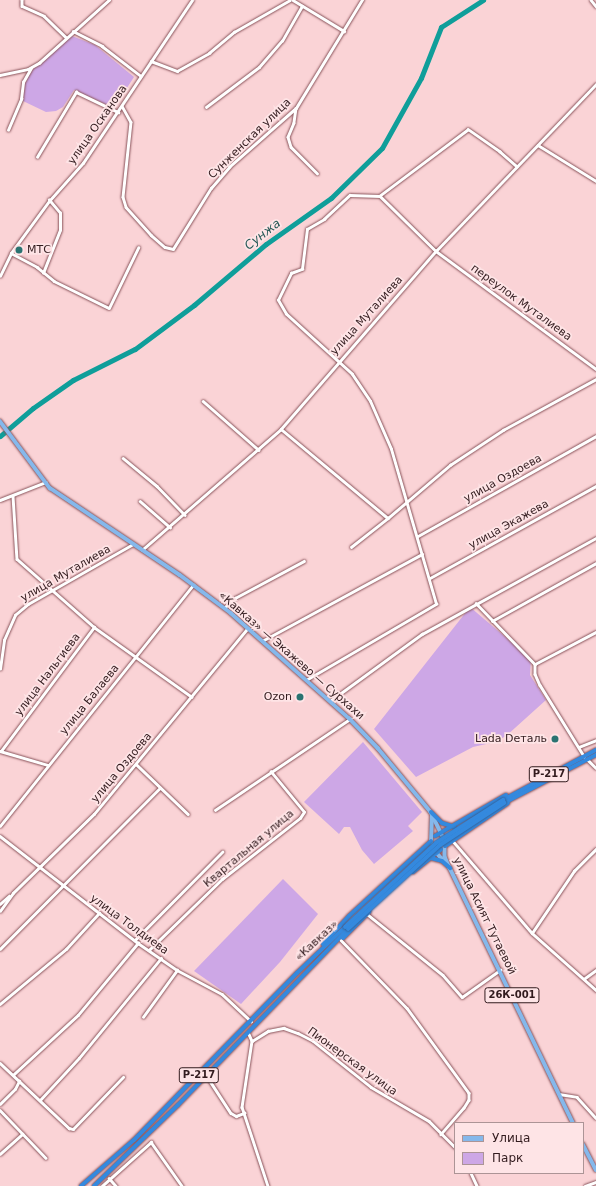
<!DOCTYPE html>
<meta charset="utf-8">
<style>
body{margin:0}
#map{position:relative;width:596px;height:1186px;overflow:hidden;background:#fad3d6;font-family:"DejaVu Sans",sans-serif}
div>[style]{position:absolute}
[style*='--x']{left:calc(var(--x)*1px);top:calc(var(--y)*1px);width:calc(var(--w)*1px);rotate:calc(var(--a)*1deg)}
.green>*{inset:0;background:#cda7e6}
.river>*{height:5px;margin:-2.5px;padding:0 2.5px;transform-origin:2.5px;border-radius:2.5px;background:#0f9e9a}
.roads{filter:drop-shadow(0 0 1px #89535a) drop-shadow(0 0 1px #89535a)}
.minor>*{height:2.5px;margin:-1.25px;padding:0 1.25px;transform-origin:1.25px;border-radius:1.25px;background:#fff}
.major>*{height:3.5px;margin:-1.75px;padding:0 1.75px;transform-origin:1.75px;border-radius:1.75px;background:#85b8eb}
.highway>*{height:4px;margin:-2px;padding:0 2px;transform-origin:2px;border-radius:2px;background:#3489de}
.bridges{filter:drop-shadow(0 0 1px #33629b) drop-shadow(0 0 1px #33629b)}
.highway-bridge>*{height:4px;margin:-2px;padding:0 2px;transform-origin:2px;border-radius:2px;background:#3489de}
.dots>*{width:11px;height:11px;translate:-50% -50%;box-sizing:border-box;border:2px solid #fee4e6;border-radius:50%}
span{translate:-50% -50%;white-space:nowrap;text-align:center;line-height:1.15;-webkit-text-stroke:3.5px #fee4e6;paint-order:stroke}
.shield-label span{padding:1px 3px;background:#fee4e6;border:1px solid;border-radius:3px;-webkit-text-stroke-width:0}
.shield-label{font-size:10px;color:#321b1e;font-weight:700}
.street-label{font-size:11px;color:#321b1e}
.poi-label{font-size:11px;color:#321b1e}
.left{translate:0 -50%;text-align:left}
.right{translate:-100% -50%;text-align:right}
.water-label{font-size:12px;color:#255856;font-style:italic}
.legend{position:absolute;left:454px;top:1122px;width:130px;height:52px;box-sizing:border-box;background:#fee4e6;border:1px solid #ac9496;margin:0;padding:5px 7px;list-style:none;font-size:12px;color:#321b1e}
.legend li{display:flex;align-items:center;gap:8px;height:20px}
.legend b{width:20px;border:1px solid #ac9496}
</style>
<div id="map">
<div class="green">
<div style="clip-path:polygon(72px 36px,95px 45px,134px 77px,114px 108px,74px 90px,63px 107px,56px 111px,46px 112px,23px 101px,25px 84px,31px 71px)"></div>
<div style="clip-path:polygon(470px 607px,531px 659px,530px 675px,546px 700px,506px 736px,495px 742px,473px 747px,416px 777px,374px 729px)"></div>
<div style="clip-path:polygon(363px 742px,422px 812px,408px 826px,413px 831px,374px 864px,362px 850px,350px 827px,344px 827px,339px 834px,304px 802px)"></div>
<div style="clip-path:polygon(283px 879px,318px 914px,280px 962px,241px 1004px,194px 971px)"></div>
</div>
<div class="river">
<div style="--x:0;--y:436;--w:43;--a:-40.3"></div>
<div style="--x:33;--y:408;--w:49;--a:-35"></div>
<div style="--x:73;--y:380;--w:69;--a:-26.6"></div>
<div style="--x:135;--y:349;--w:74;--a:-36.7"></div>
<div style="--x:194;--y:305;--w:94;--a:-40.3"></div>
<div style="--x:266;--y:244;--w:80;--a:-35.3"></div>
<div style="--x:331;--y:198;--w:71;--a:-44.4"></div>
<div style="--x:382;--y:148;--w:80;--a:-60.9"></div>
<div style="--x:421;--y:78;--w:55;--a:-68.6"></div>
<div style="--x:441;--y:27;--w:50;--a:-32.7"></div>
</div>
<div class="roads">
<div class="minor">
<div style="--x:22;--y:0;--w:6;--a:90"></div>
<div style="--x:22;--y:6;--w:24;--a:24"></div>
<div style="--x:44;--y:16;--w:30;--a:44"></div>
<div style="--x:293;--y:0;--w:60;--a:31.3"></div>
<div style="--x:591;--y:0;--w:8;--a:50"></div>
<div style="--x:73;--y:31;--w:33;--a:27"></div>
<div style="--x:102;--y:46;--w:49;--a:37.6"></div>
<div style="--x:151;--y:61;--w:28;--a:21"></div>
<div style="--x:177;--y:71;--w:37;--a:-29"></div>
<div style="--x:209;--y:53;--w:33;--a:-40"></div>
<div style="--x:234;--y:32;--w:64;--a:-29.7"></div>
<div style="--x:0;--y:75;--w:29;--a:-12"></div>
<div style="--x:28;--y:69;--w:13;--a:-29"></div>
<div style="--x:39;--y:63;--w:94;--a:-42"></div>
<div style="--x:122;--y:106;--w:18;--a:61"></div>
<div style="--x:131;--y:122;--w:75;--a:96.1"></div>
<div style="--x:123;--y:197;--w:10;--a:73"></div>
<div style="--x:126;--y:207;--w:38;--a:48"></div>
<div style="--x:151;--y:235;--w:18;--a:41"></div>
<div style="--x:165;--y:247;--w:8;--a:14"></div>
<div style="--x:173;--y:249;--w:72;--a:-58.1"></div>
<div style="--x:211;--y:188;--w:28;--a:-49"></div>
<div style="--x:229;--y:167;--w:89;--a:-41.4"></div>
<div style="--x:296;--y:108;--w:127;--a:-58.6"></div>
<div style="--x:206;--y:107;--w:66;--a:-37"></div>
<div style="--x:259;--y:67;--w:35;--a:-49"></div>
<div style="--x:282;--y:41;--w:40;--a:-60.3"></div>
<div style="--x:296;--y:108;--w:15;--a:98"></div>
<div style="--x:294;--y:123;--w:15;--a:113"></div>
<div style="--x:288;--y:137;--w:10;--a:73"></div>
<div style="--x:291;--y:147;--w:37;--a:45"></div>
<div style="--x:8;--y:130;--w:34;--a:-67"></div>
<div style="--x:21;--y:99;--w:17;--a:-83"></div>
<div style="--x:23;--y:82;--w:16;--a:-60"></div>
<div style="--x:538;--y:145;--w:68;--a:31.8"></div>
<div style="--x:37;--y:157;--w:76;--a:-59"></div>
<div style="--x:76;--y:92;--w:47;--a:25.5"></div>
<div style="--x:517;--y:167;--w:23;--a:-139"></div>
<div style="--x:500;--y:152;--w:39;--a:-145"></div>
<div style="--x:468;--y:130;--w:110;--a:143.1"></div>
<div style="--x:380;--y:196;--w:78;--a:44.5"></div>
<div style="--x:436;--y:251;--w:199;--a:36.4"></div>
<div style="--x:11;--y:253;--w:30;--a:28"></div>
<div style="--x:37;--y:267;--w:22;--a:39"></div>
<div style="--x:54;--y:281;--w:61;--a:26.1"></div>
<div style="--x:109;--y:308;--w:67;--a:-64.2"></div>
<div style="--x:43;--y:273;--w:46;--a:-68.4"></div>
<div style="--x:60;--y:230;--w:17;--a:-90"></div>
<div style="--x:60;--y:213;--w:17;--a:-130"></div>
<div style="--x:0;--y:276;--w:25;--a:-64"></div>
<div style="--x:11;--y:253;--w:64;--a:-53.8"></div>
<div style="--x:49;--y:201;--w:51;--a:-48.2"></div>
<div style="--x:83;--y:163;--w:196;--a:-56.2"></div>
<div style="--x:203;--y:401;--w:74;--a:41.2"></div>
<div style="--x:281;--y:429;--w:139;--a:39.8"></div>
<div style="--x:388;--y:518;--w:82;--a:-40.5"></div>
<div style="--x:450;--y:465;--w:64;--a:-33.4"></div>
<div style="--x:503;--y:430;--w:106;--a:-28.7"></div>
<div style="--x:123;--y:458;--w:44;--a:39.5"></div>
<div style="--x:157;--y:486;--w:40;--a:46"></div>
<div style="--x:13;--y:496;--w:63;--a:86.4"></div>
<div style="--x:17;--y:559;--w:103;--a:41.4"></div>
<div style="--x:94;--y:627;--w:120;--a:35.5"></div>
<div style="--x:0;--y:500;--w:49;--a:-21.4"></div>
<div style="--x:140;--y:501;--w:40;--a:41"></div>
<div style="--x:418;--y:536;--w:204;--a:-29.3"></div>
<div style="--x:351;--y:547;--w:47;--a:-38.1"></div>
<div style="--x:142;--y:550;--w:184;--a:-41"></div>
<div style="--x:281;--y:429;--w:236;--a:-49"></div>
<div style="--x:436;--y:251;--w:231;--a:-46.2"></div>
<div style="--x:430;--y:578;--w:190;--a:-29"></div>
<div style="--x:476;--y:603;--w:85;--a:46"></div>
<div style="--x:535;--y:664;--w:10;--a:90"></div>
<div style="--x:535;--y:674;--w:12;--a:66"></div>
<div style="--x:540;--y:685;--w:84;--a:58.2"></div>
<div style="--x:224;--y:608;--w:15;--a:-42"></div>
<div style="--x:235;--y:598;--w:78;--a:-28.2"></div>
<div style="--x:492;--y:621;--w:119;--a:-29.1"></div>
<div style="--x:262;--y:641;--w:182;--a:-28.5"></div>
<div style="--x:535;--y:664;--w:69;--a:-27.7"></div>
<div style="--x:0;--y:669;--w:29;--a:-82"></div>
<div style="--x:4;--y:640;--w:27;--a:-66"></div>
<div style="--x:15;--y:615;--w:17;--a:-40"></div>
<div style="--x:28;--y:604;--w:121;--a:-29.7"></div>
<div style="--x:306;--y:680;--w:151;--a:-30.3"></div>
<div style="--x:436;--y:604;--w:161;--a:-106.2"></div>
<div style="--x:391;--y:449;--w:52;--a:-113.6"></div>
<div style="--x:370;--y:401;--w:32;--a:-124"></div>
<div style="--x:352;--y:374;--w:89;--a:-137.7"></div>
<div style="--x:286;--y:314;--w:16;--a:-120"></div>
<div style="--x:278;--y:300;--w:30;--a:-64"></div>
<div style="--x:291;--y:273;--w:12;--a:-20"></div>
<div style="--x:302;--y:269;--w:40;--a:-82.9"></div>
<div style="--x:307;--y:229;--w:20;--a:-30"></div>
<div style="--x:324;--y:219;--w:35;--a:-43"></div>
<div style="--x:350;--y:195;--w:30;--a:2"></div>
<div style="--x:330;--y:701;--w:114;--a:-36.1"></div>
<div style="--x:422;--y:634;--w:199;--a:-28.9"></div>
<div style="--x:579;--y:747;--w:18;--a:-22"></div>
<div style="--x:0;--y:751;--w:50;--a:16.3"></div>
<div style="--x:1;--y:751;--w:155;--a:-53.1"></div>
<div style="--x:588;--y:760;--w:11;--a:45"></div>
<div style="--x:136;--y:764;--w:72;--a:43.9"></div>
<div style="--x:215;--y:810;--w:163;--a:-34"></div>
<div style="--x:0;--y:826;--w:309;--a:-51.3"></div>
<div style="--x:0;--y:836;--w:175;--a:37.8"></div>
<div style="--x:138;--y:943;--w:47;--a:34.7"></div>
<div style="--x:177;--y:970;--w:51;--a:28.1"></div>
<div style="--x:222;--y:994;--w:40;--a:43"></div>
<div style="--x:453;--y:841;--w:121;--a:49.3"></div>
<div style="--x:532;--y:933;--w:86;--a:41.7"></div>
<div style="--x:0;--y:904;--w:12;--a:-42"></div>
<div style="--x:0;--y:911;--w:22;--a:-54"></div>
<div style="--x:13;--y:893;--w:113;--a:-44.3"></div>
<div style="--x:94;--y:814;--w:241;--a:-50.4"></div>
<div style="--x:367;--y:914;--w:97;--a:38.8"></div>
<div style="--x:443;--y:975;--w:29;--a:49"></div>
<div style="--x:462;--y:997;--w:47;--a:-35.4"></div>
<div style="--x:532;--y:933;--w:75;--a:-55.9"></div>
<div style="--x:574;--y:871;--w:31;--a:-45"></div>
<div style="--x:135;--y:940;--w:124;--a:-45.3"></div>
<div style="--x:341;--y:940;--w:95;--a:45.9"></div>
<div style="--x:407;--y:1008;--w:105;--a:53.9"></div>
<div style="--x:469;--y:1093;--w:7;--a:90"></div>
<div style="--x:469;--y:1100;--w:9;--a:122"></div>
<div style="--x:464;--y:1108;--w:35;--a:131"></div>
<div style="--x:0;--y:949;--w:227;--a:-45.2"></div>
<div style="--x:149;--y:950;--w:102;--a:-44.2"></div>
<div style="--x:222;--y:879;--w:99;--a:-38"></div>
<div style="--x:300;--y:818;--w:7;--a:-56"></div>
<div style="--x:304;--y:812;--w:52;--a:-129.5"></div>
<div style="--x:585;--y:978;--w:14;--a:-36"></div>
<div style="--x:0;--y:1004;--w:86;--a:-39.8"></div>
<div style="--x:66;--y:949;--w:49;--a:-47.5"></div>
<div style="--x:143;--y:1017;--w:58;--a:-54.1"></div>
<div style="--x:248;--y:1032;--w:10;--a:66"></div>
<div style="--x:252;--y:1041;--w:67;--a:98.6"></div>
<div style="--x:242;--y:1107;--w:83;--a:71.8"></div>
<div style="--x:252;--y:1041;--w:19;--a:-32"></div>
<div style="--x:268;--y:1031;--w:16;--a:-11"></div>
<div style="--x:284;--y:1028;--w:15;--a:20"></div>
<div style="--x:298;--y:1033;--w:16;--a:27"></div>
<div style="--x:312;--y:1040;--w:75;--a:38.5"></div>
<div style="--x:371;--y:1087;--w:67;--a:30.4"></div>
<div style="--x:429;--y:1121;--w:37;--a:45"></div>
<div style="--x:0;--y:1063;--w:95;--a:43.3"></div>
<div style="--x:69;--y:1128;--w:4;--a:14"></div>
<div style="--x:73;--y:1129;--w:72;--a:-46.1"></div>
<div style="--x:13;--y:1075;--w:88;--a:-42.7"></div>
<div style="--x:78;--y:1015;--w:94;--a:-50.2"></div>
<div style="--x:210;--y:1081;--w:38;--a:57"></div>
<div style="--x:231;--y:1113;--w:6;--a:31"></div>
<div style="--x:236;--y:1116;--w:9;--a:-21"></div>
<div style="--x:559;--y:1094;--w:18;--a:9"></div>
<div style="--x:577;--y:1097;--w:28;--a:48"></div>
<div style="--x:40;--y:1100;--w:57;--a:-47.1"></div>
<div style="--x:79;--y:1058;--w:129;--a:-50.6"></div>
<div style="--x:0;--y:1104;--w:21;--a:-45"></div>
<div style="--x:15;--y:1089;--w:9;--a:-63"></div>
<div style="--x:0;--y:1110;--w:66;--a:46.2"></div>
<div style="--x:0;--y:1154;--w:30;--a:-42"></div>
<div style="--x:471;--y:1173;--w:14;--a:65"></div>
<div style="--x:109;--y:1178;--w:11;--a:49"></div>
<div style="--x:102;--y:1186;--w:66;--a:-41.9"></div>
<div style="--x:151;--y:1142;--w:54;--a:54.8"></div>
<div style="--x:585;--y:1186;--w:12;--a:-20"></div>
</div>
<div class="major">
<div style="--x:0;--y:421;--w:84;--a:53.3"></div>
<div style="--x:50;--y:488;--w:156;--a:33.8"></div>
<div style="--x:180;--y:575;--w:64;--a:36.7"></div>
<div style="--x:231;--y:613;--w:158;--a:41.7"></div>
<div style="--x:349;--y:718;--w:42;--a:46"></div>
<div style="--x:378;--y:748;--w:83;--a:50.4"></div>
<div style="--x:431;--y:812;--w:30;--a:64"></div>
<div style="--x:431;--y:843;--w:26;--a:-88"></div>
<div style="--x:445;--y:846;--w:11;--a:90"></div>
<div style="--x:445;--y:857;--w:12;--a:66"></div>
<div style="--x:450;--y:868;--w:283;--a:64.2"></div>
<div style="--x:435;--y:851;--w:15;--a:48"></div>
<div style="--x:583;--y:1144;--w:29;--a:63"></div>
</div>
<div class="highway">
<div style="--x:503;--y:800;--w:106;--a:-28.3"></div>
<div style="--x:504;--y:803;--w:104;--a:-27.6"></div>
<div style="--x:431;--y:812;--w:16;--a:45"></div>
<div style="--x:442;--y:823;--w:13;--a:18"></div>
<div style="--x:435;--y:836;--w:82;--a:-30"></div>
<div style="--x:445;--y:846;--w:76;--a:-34.3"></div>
<div style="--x:431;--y:858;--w:11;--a:15"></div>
<div style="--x:442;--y:861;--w:11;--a:41"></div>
<div style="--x:413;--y:872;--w:36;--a:-39"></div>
<div style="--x:343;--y:938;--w:37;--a:-45"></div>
<div style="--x:323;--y:944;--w:38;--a:-47"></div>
<div style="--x:349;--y:916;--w:111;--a:-42.4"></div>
<div style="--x:81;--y:1186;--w:70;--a:-41"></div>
<div style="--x:134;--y:1140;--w:233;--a:-45.7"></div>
<div style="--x:297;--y:973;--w:66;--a:-43.8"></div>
<div style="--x:94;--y:1186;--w:117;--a:-44"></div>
<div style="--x:178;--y:1105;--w:245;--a:-46"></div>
</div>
</div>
<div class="bridges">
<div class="highway-bridge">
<div style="--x:345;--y:927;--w:124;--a:-42.7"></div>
<div style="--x:436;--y:843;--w:80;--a:-32.7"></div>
<div style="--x:348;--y:929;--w:125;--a:-42.4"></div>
<div style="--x:440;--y:845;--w:77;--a:-33.3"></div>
</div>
</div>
<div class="dots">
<div style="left:19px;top:250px;background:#2a7371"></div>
<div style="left:300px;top:697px;background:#2a7371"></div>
<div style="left:555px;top:739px;background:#2a7371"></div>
</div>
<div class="shield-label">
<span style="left:549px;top:774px">Р-217</span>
<span style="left:512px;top:995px">26К-001</span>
<span style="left:199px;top:1075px">Р-217</span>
</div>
<div class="street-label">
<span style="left:98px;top:125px;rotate:-55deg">улица Осканова</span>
<span style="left:250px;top:139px;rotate:-44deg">Сунженская улица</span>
<span style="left:521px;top:303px;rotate:36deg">переулок Муталиева</span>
<span style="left:367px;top:316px;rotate:-48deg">улица Муталиева</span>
<span style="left:503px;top:479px;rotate:-29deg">улица Оздоева</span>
<span style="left:509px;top:525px;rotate:-29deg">улица Экажева</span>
<span style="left:66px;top:574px;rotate:-30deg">улица Муталиева</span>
<span style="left:291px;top:656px;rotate:41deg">«Кавказ» — Экажево — Сурхахи</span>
<span style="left:48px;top:675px;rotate:-53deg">улица Нальгиева</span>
<span style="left:90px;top:700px;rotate:-51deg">улица Балаева</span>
<span style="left:122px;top:768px;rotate:-50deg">улица Оздоева</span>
<span style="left:249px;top:849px;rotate:-40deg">Квартальная улица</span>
<span style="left:484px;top:916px;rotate:64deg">улица Асият Тутаевой</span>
<span style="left:129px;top:925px;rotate:36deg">улица Толдиева</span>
<span style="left:317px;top:941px;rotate:-43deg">«Кавказ»</span>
<span style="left:352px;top:1062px;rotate:36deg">Пионерская улица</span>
</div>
<div class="poi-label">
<span class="left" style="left:27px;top:250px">МТС</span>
<span class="right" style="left:292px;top:697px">Ozon</span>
<span class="right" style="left:547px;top:739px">Lada Dеталь</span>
</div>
<div class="water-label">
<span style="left:263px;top:235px;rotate:-38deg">Сунжа</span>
</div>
<ul class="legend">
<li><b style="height:5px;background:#85b8eb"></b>Улица</li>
<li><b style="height:11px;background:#cda7e6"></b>Парк</li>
</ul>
</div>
